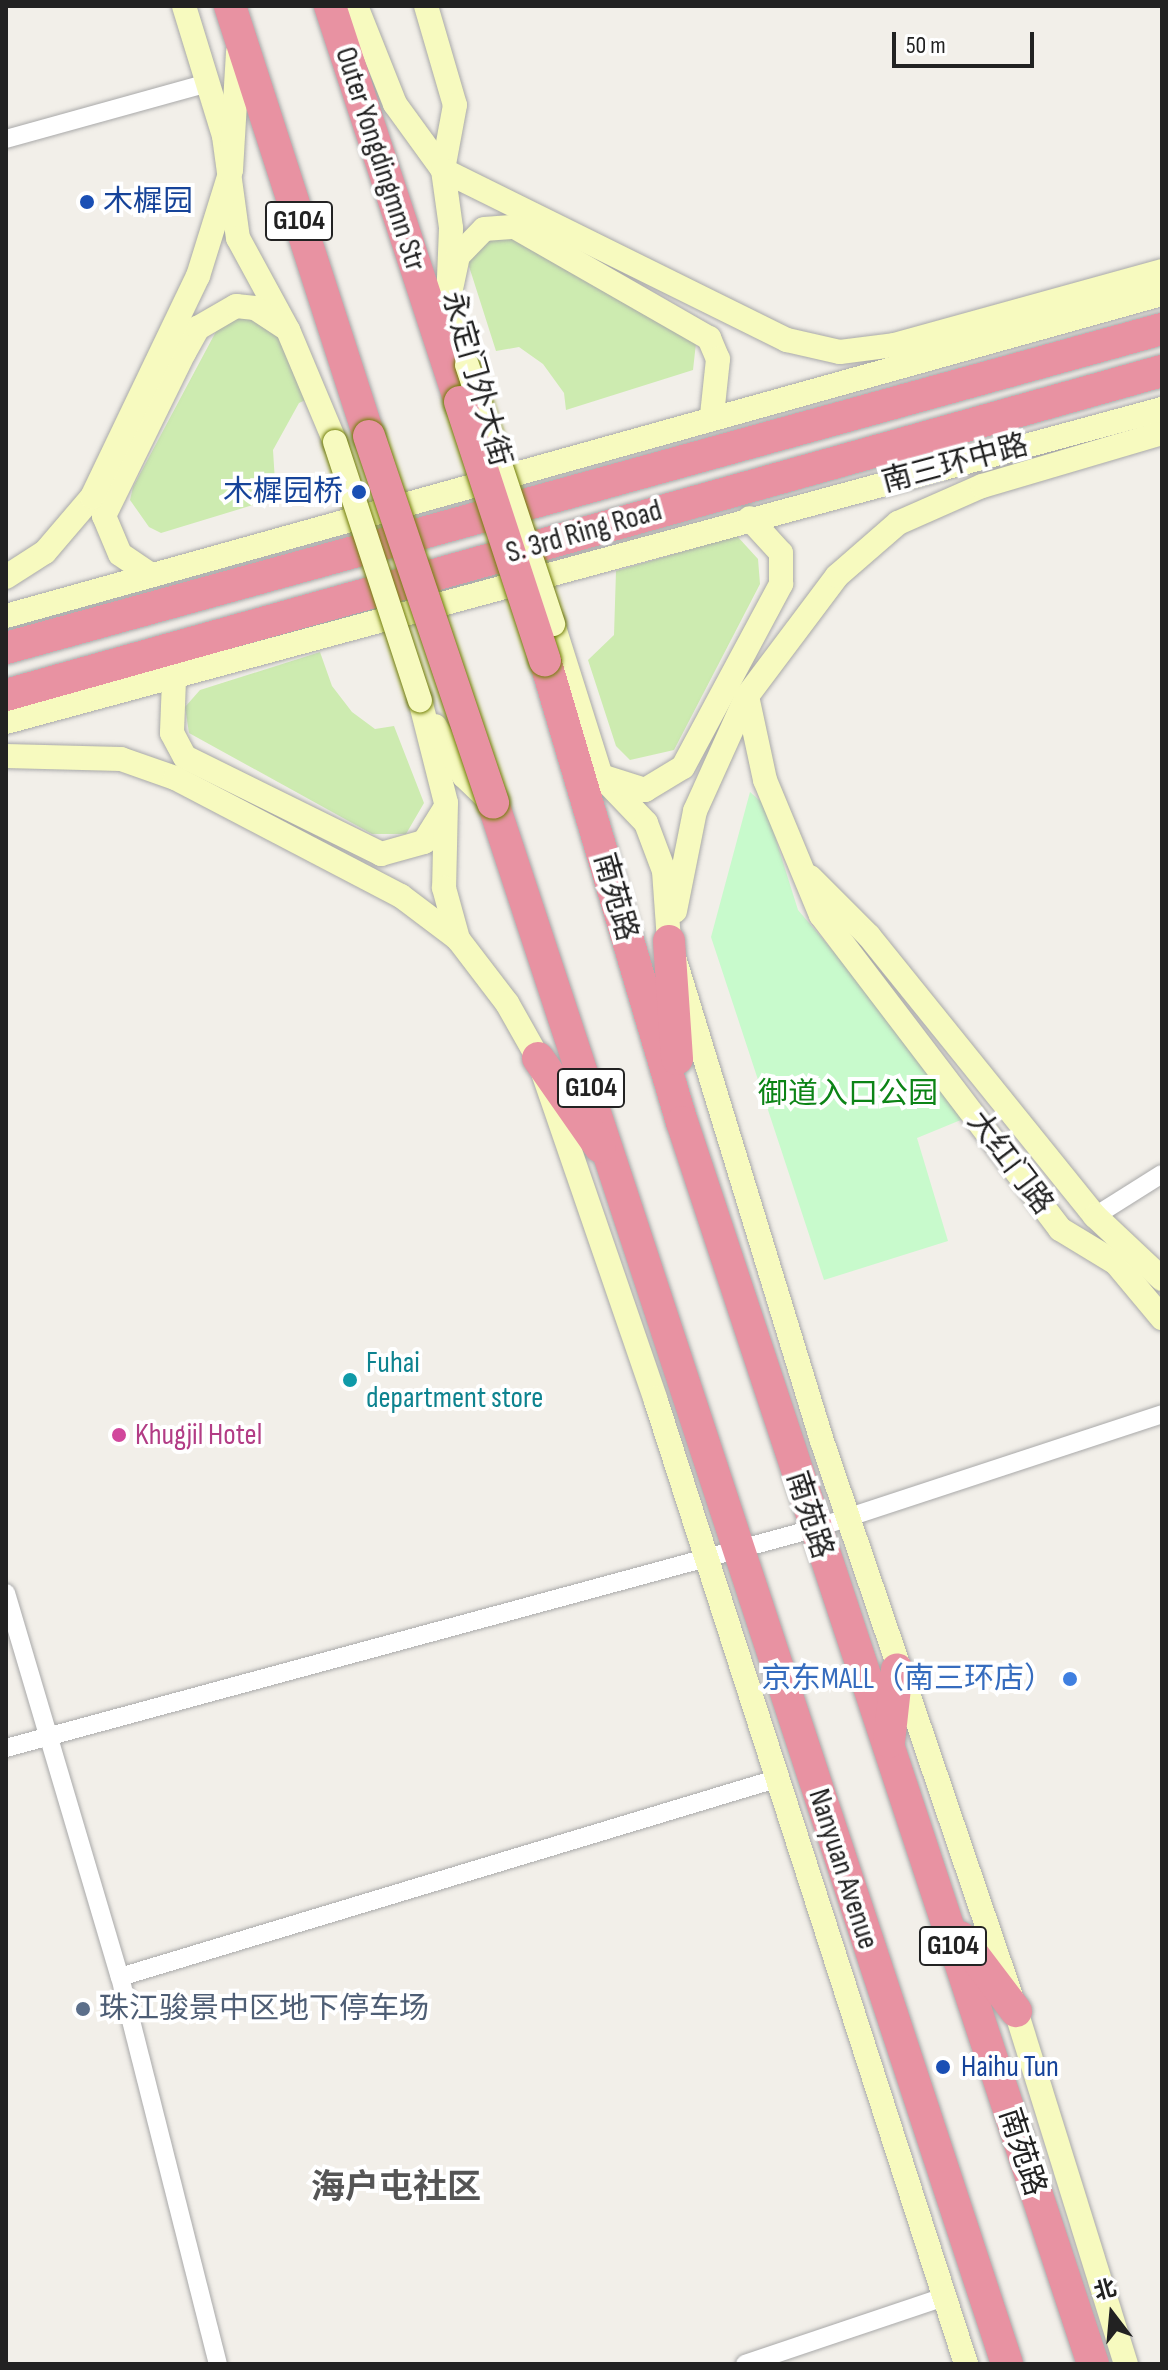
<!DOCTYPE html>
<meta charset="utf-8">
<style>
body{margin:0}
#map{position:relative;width:1168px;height:2370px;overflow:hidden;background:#f2efe9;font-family:"Sofia Sans Condensed","Noto Sans SC",sans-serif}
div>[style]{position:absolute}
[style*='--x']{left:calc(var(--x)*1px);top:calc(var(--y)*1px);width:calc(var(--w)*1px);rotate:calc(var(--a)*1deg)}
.grass>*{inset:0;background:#cdebb0}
.park>*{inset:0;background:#c8facc}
.roads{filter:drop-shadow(0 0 2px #a9a9a9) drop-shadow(0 0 2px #a9a9a9)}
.street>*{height:18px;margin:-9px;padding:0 9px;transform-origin:9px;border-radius:9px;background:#fff}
.secondary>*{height:24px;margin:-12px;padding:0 12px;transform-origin:12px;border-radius:12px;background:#f7fabf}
.highway>*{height:32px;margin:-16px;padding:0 16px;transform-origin:16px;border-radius:16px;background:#e892a2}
.bridges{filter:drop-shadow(0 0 2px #707d05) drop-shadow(0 0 2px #707d05)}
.secondary-bridge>*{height:24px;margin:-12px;padding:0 12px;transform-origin:12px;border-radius:12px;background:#f7fabf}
.highway-bridge>*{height:32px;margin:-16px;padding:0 16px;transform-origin:16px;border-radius:16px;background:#e892a2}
.dots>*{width:22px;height:22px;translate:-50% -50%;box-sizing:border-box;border:4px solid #fff;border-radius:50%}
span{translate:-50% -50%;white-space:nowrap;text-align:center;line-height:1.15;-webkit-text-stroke:8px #fff;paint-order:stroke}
.shield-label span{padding:2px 6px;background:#fff;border:2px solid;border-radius:6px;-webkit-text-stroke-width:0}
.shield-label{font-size:28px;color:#222;font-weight:700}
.street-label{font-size:30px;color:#222}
.transit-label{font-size:30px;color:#164399}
.left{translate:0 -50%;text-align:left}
.right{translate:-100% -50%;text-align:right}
.park-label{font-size:30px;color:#0c8416}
.culture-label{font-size:30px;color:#0d838f}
.hotel-label{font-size:30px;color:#b23c85}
.shop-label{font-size:30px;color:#366cbe}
.service-label{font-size:30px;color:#4e5e75}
.quarter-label{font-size:34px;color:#555;font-weight:700}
.frame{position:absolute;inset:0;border:8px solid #222;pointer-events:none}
.north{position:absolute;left:1072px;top:2274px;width:80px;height:80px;-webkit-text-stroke:6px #fff;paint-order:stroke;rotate:344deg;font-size:22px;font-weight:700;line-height:32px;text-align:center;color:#222}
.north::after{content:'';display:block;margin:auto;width:28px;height:36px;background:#222;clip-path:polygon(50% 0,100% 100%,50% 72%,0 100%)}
.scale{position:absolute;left:892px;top:32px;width:142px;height:36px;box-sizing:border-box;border:4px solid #222;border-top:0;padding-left:10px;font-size:24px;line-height:28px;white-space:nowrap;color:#222;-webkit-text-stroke:6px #fff;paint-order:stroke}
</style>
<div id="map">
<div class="grass">
<div style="clip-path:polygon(500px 232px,697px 334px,693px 370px,566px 410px,564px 393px,543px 364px,519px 347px,496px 351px,467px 260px,481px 239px)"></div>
<div style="clip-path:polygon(265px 311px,310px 398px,299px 403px,273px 450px,276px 498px,161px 533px,149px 527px,130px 500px,133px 487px,220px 324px,230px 315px)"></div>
<div style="clip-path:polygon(737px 536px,758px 559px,760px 584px,674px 750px,630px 760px,616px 746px,588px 660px,614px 635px,616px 571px)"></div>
<div style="clip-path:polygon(320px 652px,332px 686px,352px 712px,375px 729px,394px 726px,424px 803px,406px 834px,372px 834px,189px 733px,185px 707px,200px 690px)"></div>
</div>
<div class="park">
<div style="clip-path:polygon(750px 792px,765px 805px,798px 910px,973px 1115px,917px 1138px,948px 1241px,824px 1280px,711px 937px)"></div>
</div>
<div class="roads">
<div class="street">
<div style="--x:6;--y:139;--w:210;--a:-15.5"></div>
<div style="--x:1095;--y:1216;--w:79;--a:-32.1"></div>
<div style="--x:6;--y:1593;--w:401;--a:73.5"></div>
<div style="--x:120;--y:1977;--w:399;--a:75.8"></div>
<div style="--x:6;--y:1748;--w:836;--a:-15.18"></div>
<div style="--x:813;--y:1529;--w:367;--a:-18.2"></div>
<div style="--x:120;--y:1977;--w:688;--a:-16.8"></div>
<div style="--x:745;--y:2364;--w:210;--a:-18.6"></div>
</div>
<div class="secondary">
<div style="--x:184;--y:6;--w:136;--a:72.9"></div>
<div style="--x:224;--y:136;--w:103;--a:82.2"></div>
<div style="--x:238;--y:238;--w:105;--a:61.5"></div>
<div style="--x:288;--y:330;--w:121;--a:67.2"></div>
<div style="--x:356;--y:6;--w:105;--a:68.3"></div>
<div style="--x:395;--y:104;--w:82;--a:54"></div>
<div style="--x:443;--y:170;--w:59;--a:82.1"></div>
<div style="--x:451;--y:228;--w:75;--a:92.3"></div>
<div style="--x:448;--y:303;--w:65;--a:73"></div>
<div style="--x:426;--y:6;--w:103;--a:73.7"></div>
<div style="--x:455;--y:105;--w:66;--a:100.5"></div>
<div style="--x:443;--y:170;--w:384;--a:26.3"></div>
<div style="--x:787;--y:340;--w:54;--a:12.8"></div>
<div style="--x:840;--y:352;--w:54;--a:-7.4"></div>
<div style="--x:894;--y:345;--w:278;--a:-15.4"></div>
<div style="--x:448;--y:303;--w:48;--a:-78"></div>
<div style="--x:458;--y:256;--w:37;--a:-46"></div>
<div style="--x:484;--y:229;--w:31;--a:-4"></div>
<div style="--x:515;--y:227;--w:224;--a:29.8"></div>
<div style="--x:709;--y:338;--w:23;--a:67"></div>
<div style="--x:718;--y:359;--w:56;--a:96.1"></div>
<div style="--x:151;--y:575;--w:37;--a:-146"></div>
<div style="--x:120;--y:554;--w:41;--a:-112.8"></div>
<div style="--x:104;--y:516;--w:182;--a:-63.9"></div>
<div style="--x:184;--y:353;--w:29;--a:-61"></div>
<div style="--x:198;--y:328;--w:44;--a:-30.1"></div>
<div style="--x:236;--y:306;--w:19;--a:6"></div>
<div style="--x:255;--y:308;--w:35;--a:33"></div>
<div style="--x:6;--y:577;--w:46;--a:-32.7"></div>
<div style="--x:45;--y:552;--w:72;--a:-49.5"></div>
<div style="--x:92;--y:497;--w:245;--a:-64.4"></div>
<div style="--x:198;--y:276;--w:111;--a:-72.7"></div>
<div style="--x:231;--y:170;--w:118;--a:-86.6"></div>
<div style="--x:6;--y:616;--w:1200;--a:-15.57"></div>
<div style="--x:553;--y:624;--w:159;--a:72.5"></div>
<div style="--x:601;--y:776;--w:65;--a:46.2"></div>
<div style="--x:646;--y:823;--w:51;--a:69.4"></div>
<div style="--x:664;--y:871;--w:70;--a:85.9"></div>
<div style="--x:669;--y:941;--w:523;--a:72.99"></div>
<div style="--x:822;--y:1441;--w:602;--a:71.2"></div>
<div style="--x:1016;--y:2011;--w:370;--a:72.7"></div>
<div style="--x:174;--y:680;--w:53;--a:92.2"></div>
<div style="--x:172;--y:733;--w:27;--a:62"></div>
<div style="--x:185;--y:757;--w:219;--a:26.3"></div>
<div style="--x:381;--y:854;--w:45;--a:-15.6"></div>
<div style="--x:424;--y:842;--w:39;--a:-58"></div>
<div style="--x:747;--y:696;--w:86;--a:77.9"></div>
<div style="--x:765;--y:780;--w:146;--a:67.5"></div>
<div style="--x:821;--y:915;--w:395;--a:52.7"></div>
<div style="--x:1060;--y:1229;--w:66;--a:31.3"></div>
<div style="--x:1116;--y:1263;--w:72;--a:50.1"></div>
<div style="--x:420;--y:700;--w:106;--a:75.8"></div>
<div style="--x:446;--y:803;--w:85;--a:91.3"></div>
<div style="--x:444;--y:888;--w:53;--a:74.6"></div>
<div style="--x:6;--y:722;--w:1198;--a:-15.15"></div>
<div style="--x:435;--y:726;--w:58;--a:59.9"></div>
<div style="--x:464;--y:776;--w:37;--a:44"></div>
<div style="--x:6;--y:756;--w:115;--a:1.5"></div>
<div style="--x:121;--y:759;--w:57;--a:19.4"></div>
<div style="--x:175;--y:778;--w:255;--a:27.6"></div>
<div style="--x:401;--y:896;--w:71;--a:37"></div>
<div style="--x:458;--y:939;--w:81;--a:52.6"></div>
<div style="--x:507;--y:1003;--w:63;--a:60.6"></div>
<div style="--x:538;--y:1058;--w:360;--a:71"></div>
<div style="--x:655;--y:1398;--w:1015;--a:72.15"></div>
<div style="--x:604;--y:777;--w:43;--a:17.6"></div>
<div style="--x:645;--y:790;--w:44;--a:-31.2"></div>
<div style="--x:683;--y:767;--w:208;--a:-61.8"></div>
<div style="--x:781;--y:584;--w:31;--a:-90"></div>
<div style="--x:781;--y:553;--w:47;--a:-132.4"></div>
<div style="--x:810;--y:877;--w:83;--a:45"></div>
<div style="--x:869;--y:936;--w:360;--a:51.1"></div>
<div style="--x:1095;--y:1216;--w:92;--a:43.2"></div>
<div style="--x:675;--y:911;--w:102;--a:-78.7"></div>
<div style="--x:695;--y:811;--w:126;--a:-65.7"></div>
<div style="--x:747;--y:696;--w:150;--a:-53.1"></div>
<div style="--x:837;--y:576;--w:81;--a:-41"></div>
<div style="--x:898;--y:523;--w:92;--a:-23.8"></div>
<div style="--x:982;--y:486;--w:188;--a:-16.4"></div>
</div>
<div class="highway">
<div style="--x:230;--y:6;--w:452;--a:72.1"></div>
<div style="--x:330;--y:6;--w:417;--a:71.8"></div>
<div style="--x:6;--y:648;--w:1199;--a:-15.43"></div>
<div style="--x:545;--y:660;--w:482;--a:73.5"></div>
<div style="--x:682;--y:1122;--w:1308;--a:71.69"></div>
<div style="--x:6;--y:695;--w:1201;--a:-15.66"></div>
<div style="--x:493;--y:803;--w:1643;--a:71.77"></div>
<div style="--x:669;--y:941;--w:118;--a:86.1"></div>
<div style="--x:538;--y:1058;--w:108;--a:55.1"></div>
<div style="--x:889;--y:1742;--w:73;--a:-83.7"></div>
<div style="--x:960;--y:1937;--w:93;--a:52.9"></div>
</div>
</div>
<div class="bridges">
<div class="secondary-bridge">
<div style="--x:467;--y:365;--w:273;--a:71.6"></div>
<div style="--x:335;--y:442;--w:272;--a:71.8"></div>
</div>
<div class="highway-bridge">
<div style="--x:460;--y:402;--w:272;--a:71.8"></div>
<div style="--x:369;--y:436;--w:387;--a:71.3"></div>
</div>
</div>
<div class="dots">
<div style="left:87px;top:202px;background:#1a4fb4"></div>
<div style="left:359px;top:492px;background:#1a4fb4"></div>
<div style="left:350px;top:1380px;background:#0f9aa8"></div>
<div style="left:119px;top:1435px;background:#d1479c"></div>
<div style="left:1070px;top:1679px;background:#3f7fe0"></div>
<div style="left:83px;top:2009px;background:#5c6f8a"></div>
<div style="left:943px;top:2067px;background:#1a4fb4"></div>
</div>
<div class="shield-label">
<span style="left:299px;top:221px">G104</span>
<span style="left:591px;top:1088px">G104</span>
<span style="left:953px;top:1946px">G104</span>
</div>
<div class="street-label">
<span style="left:380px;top:159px;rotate:72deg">Outer Yongdingmnn Str</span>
<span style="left:476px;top:379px;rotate:74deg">永定门外大街</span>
<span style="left:955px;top:464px;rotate:-15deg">南三环中路</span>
<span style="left:584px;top:532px;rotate:-16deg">S. 3rd Ring Road</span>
<span style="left:615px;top:897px;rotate:74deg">南苑路</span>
<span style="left:1010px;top:1163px;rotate:53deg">大红门路</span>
<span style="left:809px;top:1515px;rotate:72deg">南苑路</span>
<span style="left:843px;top:1869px;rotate:72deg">Nanyuan Avenue</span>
<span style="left:1022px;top:2152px;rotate:72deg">南苑路</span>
</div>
<div class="transit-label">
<span class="left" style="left:103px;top:202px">木樨园</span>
<span class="right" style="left:343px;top:492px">木樨园桥</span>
<span class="left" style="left:961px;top:2067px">Haihu Tun</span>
</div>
<div class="park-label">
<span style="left:848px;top:1094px">御道入口公园</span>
</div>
<div class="culture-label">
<span class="left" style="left:366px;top:1380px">Fuhai<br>department store</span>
</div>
<div class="hotel-label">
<span class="left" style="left:135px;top:1435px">Khugjil Hotel</span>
</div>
<div class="shop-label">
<span class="right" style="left:1054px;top:1679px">京东MALL（南三环店）</span>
</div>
<div class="service-label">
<span class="left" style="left:99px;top:2009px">珠江骏景中区地下停车场</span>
</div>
<div class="quarter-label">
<span style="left:396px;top:2188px">海户屯社区</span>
</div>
<div class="frame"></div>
<div class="north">北</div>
<div class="scale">50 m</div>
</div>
